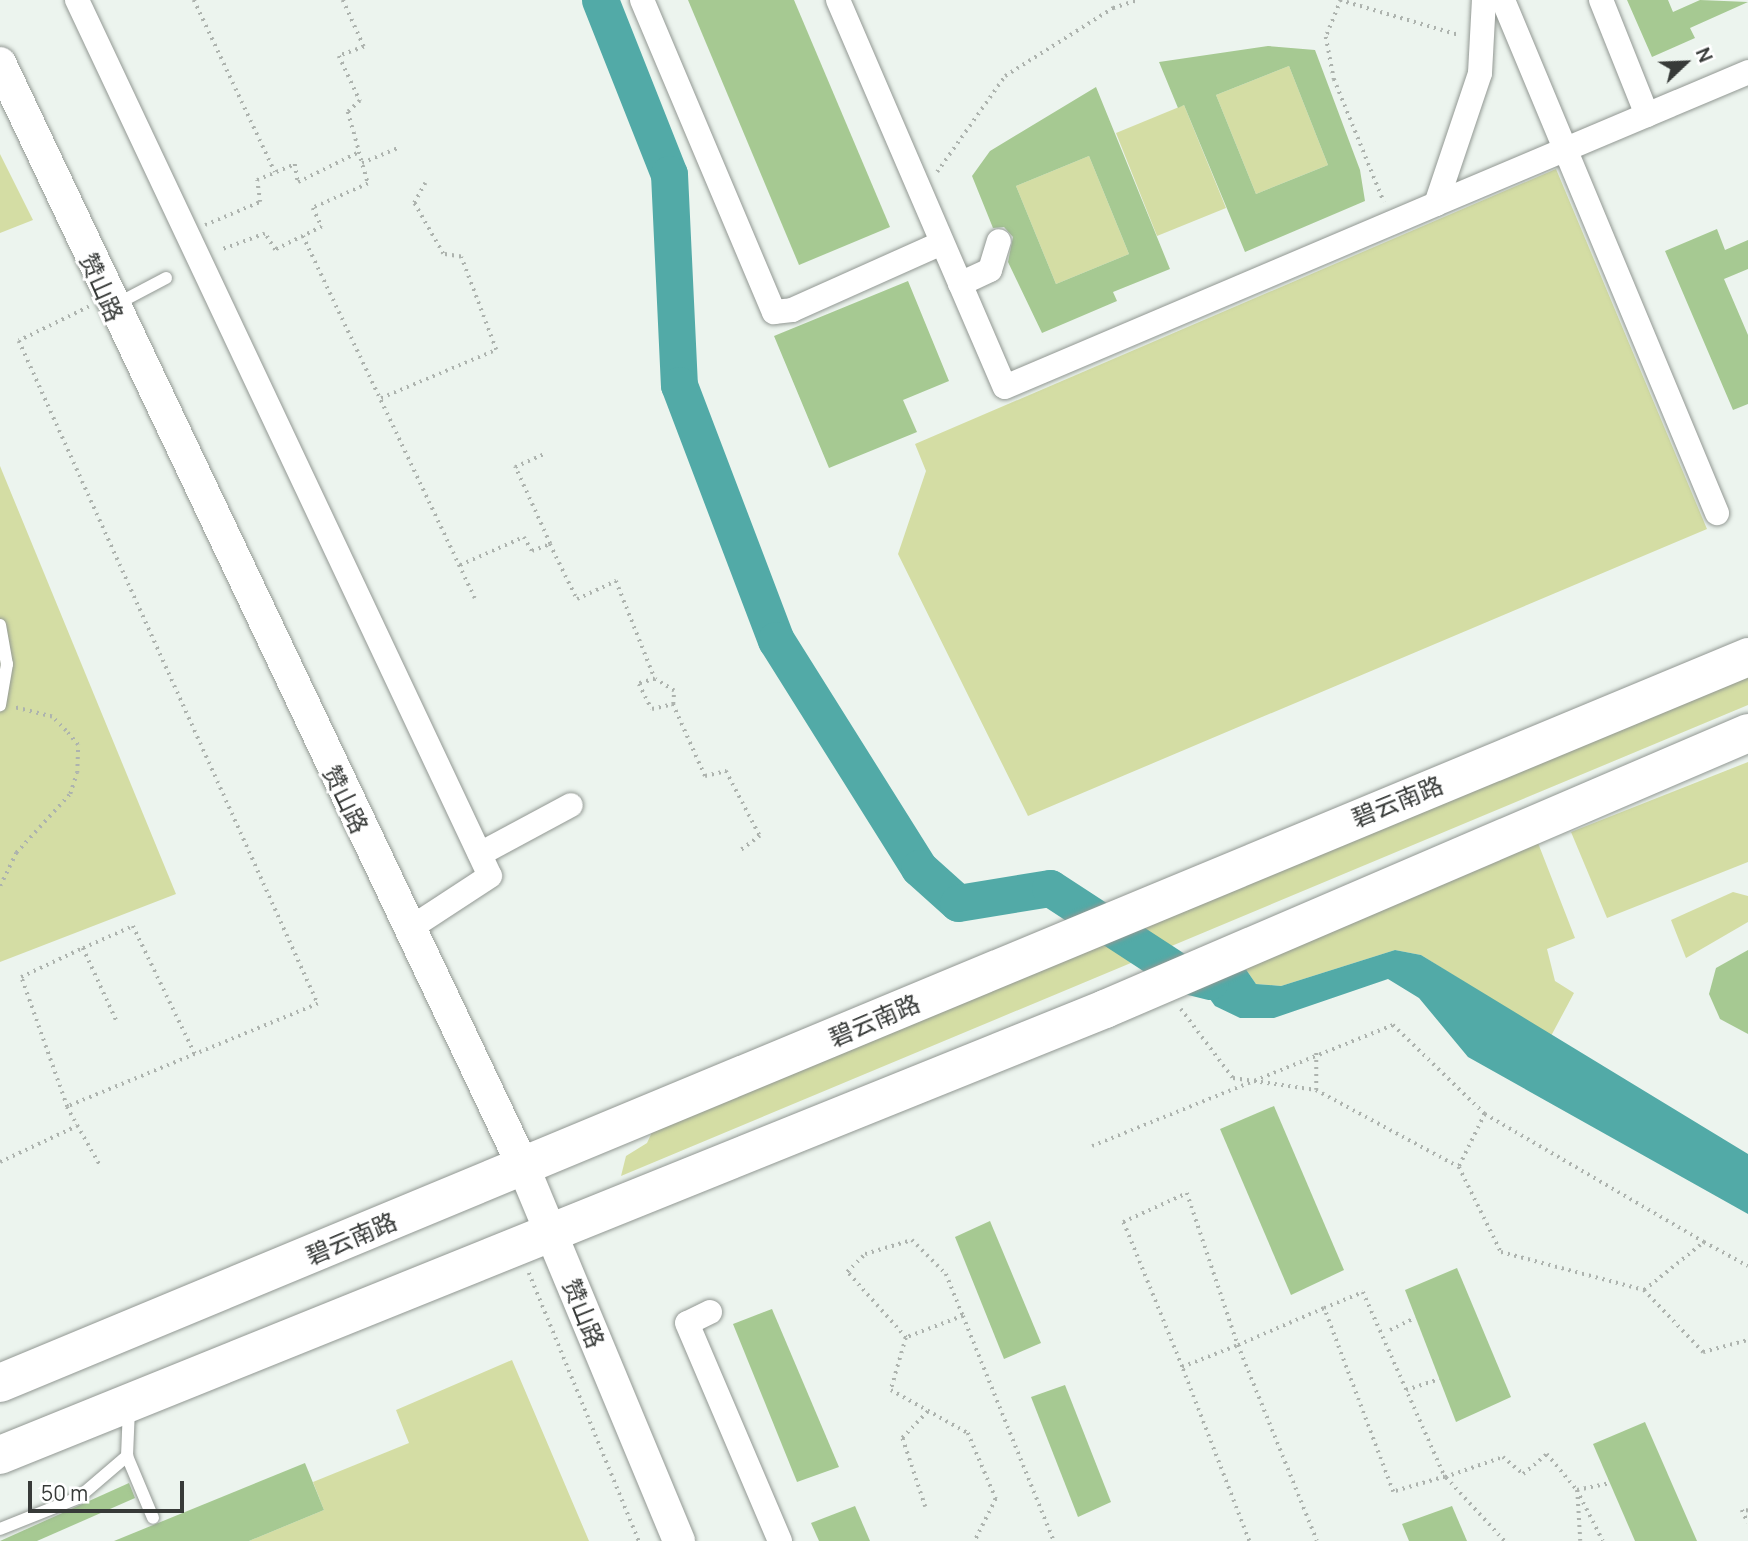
<!DOCTYPE html>
<meta charset="utf-8">
<style>
body{margin:0}
#map{position:relative;width:1748px;height:1541px;overflow:hidden;background:#ecf4ee;font-family:Manrope,"Noto Sans SC",sans-serif}
div>[style]{position:absolute}
[style*='--x']{left:calc(var(--x)*1px);top:calc(var(--y)*1px);width:calc(var(--w)*1px);rotate:calc(var(--a)*1deg)}
.green>*{inset:0;background:#d4dda4}
.water>*{inset:0;background:#52aaa7}
.river>*{height:37px;margin:-18.5px;padding:0 18.5px;transform-origin:18.5px;border-radius:18.5px;background:#52aaa7}
.building>*{inset:0;background:#a6c992}
.path>*{height:3.5px;margin-top:-1.75px;transform-origin:0;background:repeating-linear-gradient(90deg,#adb3ae 0 2px,transparent 0 7px)}
.roads{filter:drop-shadow(0 0 2px #929893) drop-shadow(0 0 2px #929893)}
.service>*{height:12px;margin:-6px;padding:0 6px;transform-origin:6px;border-radius:6px;background:#fff}
.minor>*{height:24px;margin:-12px;padding:0 12px;transform-origin:12px;border-radius:12px;background:#fff}
.tertiary>*{height:32px;margin:-16px;padding:0 16px;transform-origin:16px;border-radius:16px;background:#fff}
.primary>*{height:38px;margin:-19px;padding:0 19px;transform-origin:19px;border-radius:19px;background:#fff}
span{translate:-50% -50%;white-space:nowrap;text-align:center;line-height:1.15;-webkit-text-stroke:6px #fff;paint-order:stroke}
.street-label{font-size:24px;color:#373a38}
.north{position:absolute;left:1650px;top:28px;width:70px;height:70px;-webkit-text-stroke:5px #fff;paint-order:stroke;rotate:67deg;font-size:19px;font-weight:700;line-height:28px;text-align:center;color:#373a38}
.north::after{content:'';display:block;margin:auto;width:24px;height:32px;background:#373a38;clip-path:polygon(50% 0,100% 100%,50% 72%,0 100%)}
.scale{position:absolute;left:28px;top:1481px;width:156px;height:32px;box-sizing:border-box;border:4px solid #373a38;border-top:0;padding-left:9px;font-size:21px;line-height:24px;white-space:nowrap;color:#373a38;-webkit-text-stroke:5px #fff;paint-order:stroke}
</style>
<div id="map">
<div class="green">
<div style="clip-path:polygon(1289px 66px,1328px 165px,1256px 194px,1216px 95px)"></div>
<div style="clip-path:polygon(1184px 105px,1226px 208px,1157px 236px,1116px 133px)"></div>
<div style="clip-path:polygon(0 154px,33px 220px,0 233px)"></div>
<div style="clip-path:polygon(1089px 156px,1129px 254px,1056px 284px,1016px 186px)"></div>
<div style="clip-path:polygon(1556px 169px,1707px 529px,1028px 816px,898px 554px,926px 471px,915px 444px)"></div>
<div style="clip-path:polygon(0 466px,176px 894px,0 962px)"></div>
<div style="clip-path:polygon(1748px 676px,1748px 705px,621px 1176px,626px 1156px,647px 1143px,653px 1130px)"></div>
<div style="clip-path:polygon(1748px 762px,1748px 862px,1607px 918px,1571px 832px)"></div>
<div style="clip-path:polygon(1538px 843px,1575px 938px,1547px 949px,1555px 981px,1574px 993px,1551px 1036px,1421px 955px,1395px 950px,1281px 986px,1256px 984px,1245px 968px)"></div>
<div style="clip-path:polygon(1733px 892px,1748px 896px,1748px 922px,1686px 958px,1671px 920px)"></div>
<div style="clip-path:polygon(512px 1360px,589px 1541px,249px 1541px,324px 1510px,313px 1482px,409px 1443px,396px 1410px)"></div>
</div>
<div class="water">
<div style="clip-path:polygon(1395px 950px,1421px 955px,1748px 1154px,1748px 1214px,1468px 1057px,1419px 998px,1388px 979px,1274px 1018px,1240px 1018px,1215px 1006px,1202px 988px,1245px 968px,1256px 984px,1281px 986px)"></div>
</div>
<div class="river">
<div style="--x:600;--y:0;--w:187;--a:68.4"></div>
<div style="--x:669;--y:174;--w:211;--a:87.3"></div>
<div style="--x:679;--y:385;--w:273;--a:69.2"></div>
<div style="--x:776;--y:640;--w:269;--a:57.9"></div>
<div style="--x:919;--y:868;--w:52;--a:41.9"></div>
<div style="--x:958;--y:903;--w:93;--a:-9.3"></div>
<div style="--x:1050;--y:888;--w:158;--a:33.1"></div>
<div style="--x:1182;--y:974;--w:29;--a:14"></div>
</div>
<div class="building">
<div style="clip-path:polygon(688px 0,794px 0,890px 227px,799px 265px)"></div>
<div style="clip-path:polygon(1627px 0,1668px 0,1673px 12px,1700px 0,1748px 2px,1690px 28px,1695px 38px,1652px 57px)"></div>
<div style="clip-path:polygon(evenodd,1268px 46px,1315px 50px,1360px 170px,1365px 201px,1245px 252px,1184px 105px,1178px 108px,1159px 62px,1268px 46px,1289px 66px,1328px 165px,1256px 194px,1216px 95px,1289px 66px)"></div>
<div style="clip-path:polygon(evenodd,1096px 87px,1170px 269px,1113px 292px,1117px 301px,1042px 333px,1008px 262px,1013px 237px,1004px 227px,993px 228px,972px 176px,990px 151px,1096px 87px,1089px 156px,1129px 254px,1056px 284px,1016px 186px,1089px 156px)"></div>
<div style="clip-path:polygon(1717px 229px,1725px 250px,1748px 240px,1748px 269px,1724px 279px,1748px 335px,1748px 404px,1733px 410px,1665px 251px)"></div>
<div style="clip-path:polygon(908px 281px,949px 381px,903px 400px,917px 432px,829px 468px,774px 336px)"></div>
<div style="clip-path:polygon(1748px 950px,1748px 1034px,1720px 1019px,1709px 994px,1716px 968px)"></div>
<div style="clip-path:polygon(1274px 1106px,1344px 1270px,1291px 1295px,1220px 1129px)"></div>
<div style="clip-path:polygon(990px 1221px,1041px 1343px,1004px 1359px,955px 1237px)"></div>
<div style="clip-path:polygon(1457px 1268px,1511px 1397px,1456px 1422px,1405px 1290px)"></div>
<div style="clip-path:polygon(772px 1309px,839px 1467px,797px 1482px,733px 1324px)"></div>
<div style="clip-path:polygon(1065px 1385px,1111px 1502px,1078px 1517px,1031px 1397px)"></div>
<div style="clip-path:polygon(1645px 1422px,1697px 1541px,1635px 1541px,1593px 1444px)"></div>
<div style="clip-path:polygon(305px 1463px,324px 1510px,249px 1541px,114px 1541px)"></div>
<div style="clip-path:polygon(129px 1483px,135px 1498px,37px 1541px,0 1541px)"></div>
<div style="clip-path:polygon(855px 1506px,870px 1541px,819px 1541px,811px 1523px)"></div>
<div style="clip-path:polygon(1452px 1506px,1467px 1541px,1409px 1541px,1402px 1524px)"></div>
</div>
<div class="path">
<div style="--x:194;--y:0;--w:190;--a:64.8"></div>
<div style="--x:343;--y:0;--w:51;--a:65.9"></div>
<div style="--x:364;--y:47;--w:27;--a:160"></div>
<div style="--x:339;--y:56;--w:50;--a:65"></div>
<div style="--x:360;--y:101;--w:16;--a:137"></div>
<div style="--x:348;--y:112;--w:41;--a:74.2"></div>
<div style="--x:1340;--y:0;--w:124;--a:16.4"></div>
<div style="--x:1341;--y:0;--w:40;--a:112"></div>
<div style="--x:1326;--y:37;--w:43;--a:79.2"></div>
<div style="--x:1334;--y:79;--w:133;--a:67.9"></div>
<div style="--x:362;--y:163;--w:41;--a:-22.8"></div>
<div style="--x:937;--y:172;--w:118;--a:-54.7"></div>
<div style="--x:1005;--y:76;--w:128;--a:-32.2"></div>
<div style="--x:1113;--y:8;--w:25;--a:-18"></div>
<div style="--x:205;--y:225;--w:60;--a:-22.7"></div>
<div style="--x:260;--y:202;--w:22;--a:-98"></div>
<div style="--x:257;--y:180;--w:41;--a:-22.8"></div>
<div style="--x:295;--y:164;--w:18;--a:81"></div>
<div style="--x:298;--y:182;--w:68;--a:-26.2"></div>
<div style="--x:359;--y:152;--w:33;--a:74"></div>
<div style="--x:368;--y:184;--w:60;--a:156.4"></div>
<div style="--x:313;--y:208;--w:21;--a:65"></div>
<div style="--x:322;--y:227;--w:52;--a:153.9"></div>
<div style="--x:275;--y:250;--w:19;--a:-122"></div>
<div style="--x:265;--y:234;--w:47;--a:160"></div>
<div style="--x:303;--y:236;--w:401;--a:64.6"></div>
<div style="--x:89;--y:307;--w:78;--a:154.1"></div>
<div style="--x:19;--y:341;--w:727;--a:65.73"></div>
<div style="--x:318;--y:1004;--w:271;--a:157.7"></div>
<div style="--x:67;--y:1107;--w:67;--a:60.4"></div>
<div style="--x:381;--y:398;--w:125;--a:-22.7"></div>
<div style="--x:496;--y:350;--w:99;--a:-110.6"></div>
<div style="--x:461;--y:257;--w:18;--a:-171"></div>
<div style="--x:443;--y:254;--w:59;--a:-119.6"></div>
<div style="--x:414;--y:203;--w:23;--a:-61"></div>
<div style="--x:550;--y:544;--w:61;--a:63.9"></div>
<div style="--x:577;--y:599;--w:43;--a:-24.8"></div>
<div style="--x:616;--y:581;--w:105;--a:68.3"></div>
<div style="--x:655;--y:679;--w:17;--a:163"></div>
<div style="--x:639;--y:684;--w:28;--a:63"></div>
<div style="--x:652;--y:709;--w:22;--a:-13"></div>
<div style="--x:673;--y:704;--w:13;--a:-86"></div>
<div style="--x:674;--y:691;--w:22;--a:-148"></div>
<div style="--x:460;--y:565;--w:70;--a:-23.6"></div>
<div style="--x:524;--y:537;--w:16;--a:60"></div>
<div style="--x:532;--y:551;--w:19;--a:-21"></div>
<div style="--x:550;--y:544;--w:85;--a:-114.4"></div>
<div style="--x:515;--y:467;--w:32;--a:-24"></div>
<div style="--x:673;--y:704;--w:79;--a:66"></div>
<div style="--x:705;--y:776;--w:22;--a:-13"></div>
<div style="--x:726;--y:771;--w:73;--a:62.4"></div>
<div style="--x:760;--y:836;--w:26;--a:143"></div>
<div style="--x:0;--y:886;--w:37;--a:-64"></div>
<div style="--x:16;--y:853;--w:80;--a:-47.5"></div>
<div style="--x:70;--y:794;--w:22;--a:-72"></div>
<div style="--x:77;--y:773;--w:28;--a:-88"></div>
<div style="--x:78;--y:745;--w:18;--a:-131"></div>
<div style="--x:66;--y:731;--w:20;--a:-135"></div>
<div style="--x:52;--y:717;--w:38;--a:-166"></div>
<div style="--x:83;--y:948;--w:55;--a:-23.7"></div>
<div style="--x:133;--y:926;--w:142;--a:64.2"></div>
<div style="--x:1181;--y:1009;--w:86;--a:53"></div>
<div style="--x:1233;--y:1078;--w:84;--a:8.2"></div>
<div style="--x:1316;--y:1090;--w:38;--a:-90"></div>
<div style="--x:1316;--y:1090;--w:162;--a:28.3"></div>
<div style="--x:67;--y:1107;--w:138;--a:-109.5"></div>
<div style="--x:21;--y:977;--w:68;--a:-25.1"></div>
<div style="--x:83;--y:948;--w:81;--a:65.3"></div>
<div style="--x:1485;--y:1114;--w:254;--a:30.3"></div>
<div style="--x:1092;--y:1146;--w:324;--a:-21.9"></div>
<div style="--x:1393;--y:1025;--w:128;--a:44.1"></div>
<div style="--x:1485;--y:1114;--w:59;--a:116.1"></div>
<div style="--x:1459;--y:1167;--w:95;--a:63.7"></div>
<div style="--x:1501;--y:1252;--w:148;--a:14.9"></div>
<div style="--x:1644;--y:1290;--w:86;--a:46.4"></div>
<div style="--x:1703;--y:1352;--w:47;--a:-14.9"></div>
<div style="--x:0;--y:1162;--w:85;--a:-25.1"></div>
<div style="--x:529;--y:1273;--w:290;--a:67.7"></div>
<div style="--x:1644;--y:1290;--w:77;--a:-38.7"></div>
<div style="--x:1704;--y:1242;--w:50;--a:28.6"></div>
<div style="--x:963;--y:1316;--w:61;--a:158.9"></div>
<div style="--x:906;--y:1338;--w:89;--a:-131.8"></div>
<div style="--x:847;--y:1272;--w:25;--a:-45"></div>
<div style="--x:865;--y:1254;--w:49;--a:-16.6"></div>
<div style="--x:912;--y:1240;--w:48;--a:45"></div>
<div style="--x:946;--y:1274;--w:45;--a:68"></div>
<div style="--x:963;--y:1316;--w:243;--a:68"></div>
<div style="--x:1390;--y:1330;--w:28;--a:-26"></div>
<div style="--x:906;--y:1338;--w:54;--a:106.1"></div>
<div style="--x:891;--y:1390;--w:88;--a:29.2"></div>
<div style="--x:968;--y:1433;--w:72;--a:67"></div>
<div style="--x:996;--y:1499;--w:47;--a:116.6"></div>
<div style="--x:1182;--y:1367;--w:157;--a:-112.1"></div>
<div style="--x:1123;--y:1222;--w:70;--a:-24.4"></div>
<div style="--x:1187;--y:1193;--w:160;--a:71.5"></div>
<div style="--x:1238;--y:1345;--w:94;--a:-23.3"></div>
<div style="--x:1324;--y:1308;--w:42;--a:-22.3"></div>
<div style="--x:1363;--y:1292;--w:202;--a:66.1"></div>
<div style="--x:1445;--y:1477;--w:54;--a:163.9"></div>
<div style="--x:1393;--y:1492;--w:197;--a:-110.6"></div>
<div style="--x:1406;--y:1390;--w:35;--a:-18"></div>
<div style="--x:925;--y:1507;--w:73;--a:-108.4"></div>
<div style="--x:902;--y:1438;--w:39;--a:-46"></div>
<div style="--x:1748;--y:1511;--w:6;--a:-171"></div>
<div style="--x:1742;--y:1510;--w:14;--a:65"></div>
<div style="--x:1249;--y:1541;--w:186;--a:-111.1"></div>
<div style="--x:1182;--y:1367;--w:60;--a:-21.4"></div>
<div style="--x:1238;--y:1345;--w:211;--a:68"></div>
<div style="--x:1504;--y:1541;--w:87;--a:-132.7"></div>
<div style="--x:1445;--y:1477;--w:61;--a:-19"></div>
<div style="--x:1503;--y:1457;--w:26;--a:40"></div>
<div style="--x:1523;--y:1474;--w:31;--a:-40"></div>
<div style="--x:1547;--y:1454;--w:47;--a:50.2"></div>
<div style="--x:1577;--y:1490;--w:57;--a:63"></div>
<div style="--x:1580;--y:1541;--w:51;--a:-93.4"></div>
<div style="--x:1577;--y:1490;--w:34;--a:-12"></div>
</div>
<div class="roads">
<div class="service">
<div style="--x:113;--y:306;--w:60;--a:-27.8"></div>
<div style="--x:0;--y:625;--w:40;--a:80"></div>
<div style="--x:7;--y:664;--w:42;--a:99.7"></div>
<div style="--x:127;--y:1456;--w:67;--a:67.2"></div>
<div style="--x:0;--y:1529;--w:84;--a:-21.7"></div>
<div style="--x:78;--y:1498;--w:65;--a:-40.6"></div>
<div style="--x:127;--y:1456;--w:47;--a:-87.6"></div>
</div>
<div class="minor">
<div style="--x:77;--y:0;--w:968;--a:64.76"></div>
<div style="--x:490;--y:876;--w:97;--a:146.8"></div>
<div style="--x:642;--y:0;--w:339;--a:67.1"></div>
<div style="--x:774;--y:312;--w:18;--a:-6"></div>
<div style="--x:792;--y:310;--w:164;--a:-24.1"></div>
<div style="--x:838;--y:0;--w:421;--a:66.7"></div>
<div style="--x:1005;--y:387;--w:468;--a:-23"></div>
<div style="--x:1436;--y:204;--w:138;--a:-71.4"></div>
<div style="--x:1480;--y:73;--w:73;--a:-86.9"></div>
<div style="--x:1503;--y:0;--w:556;--a:67.36"></div>
<div style="--x:1601;--y:0;--w:124;--a:68.2"></div>
<div style="--x:1436;--y:204;--w:339;--a:-22.9"></div>
<div style="--x:960;--y:284;--w:33;--a:-25"></div>
<div style="--x:990;--y:270;--w:30;--a:-73"></div>
<div style="--x:480;--y:854;--w:103;--a:-28.3"></div>
<div style="--x:710;--y:1312;--w:25;--a:154"></div>
<div style="--x:687;--y:1323;--w:237;--a:66.9"></div>
</div>
<div class="tertiary">
<div style="--x:0;--y:63;--w:1221;--a:64.63"></div>
<div style="--x:523;--y:1166;--w:406;--a:67.4"></div>
</div>
<div class="primary">
<div style="--x:0;--y:1383;--w:1893;--a:-22.55"></div>
<div style="--x:0;--y:1455;--w:1192;--a:-21.98"></div>
<div style="--x:1105;--y:1009;--w:700;--a:-23.23"></div>
</div>
</div>
<div class="street-label">
<span style="left:102px;top:287px;rotate:66deg">赞山路</span>
<span style="left:346px;top:799px;rotate:64deg">赞山路</span>
<span style="left:1397px;top:801px;rotate:-22deg">碧云南路</span>
<span style="left:874px;top:1020px;rotate:-23deg">碧云南路</span>
<span style="left:351px;top:1238px;rotate:-23deg">碧云南路</span>
<span style="left:584px;top:1313px;rotate:68deg">赞山路</span>
</div>
<div class="north">N</div>
<div class="scale">50 m</div>
</div>
